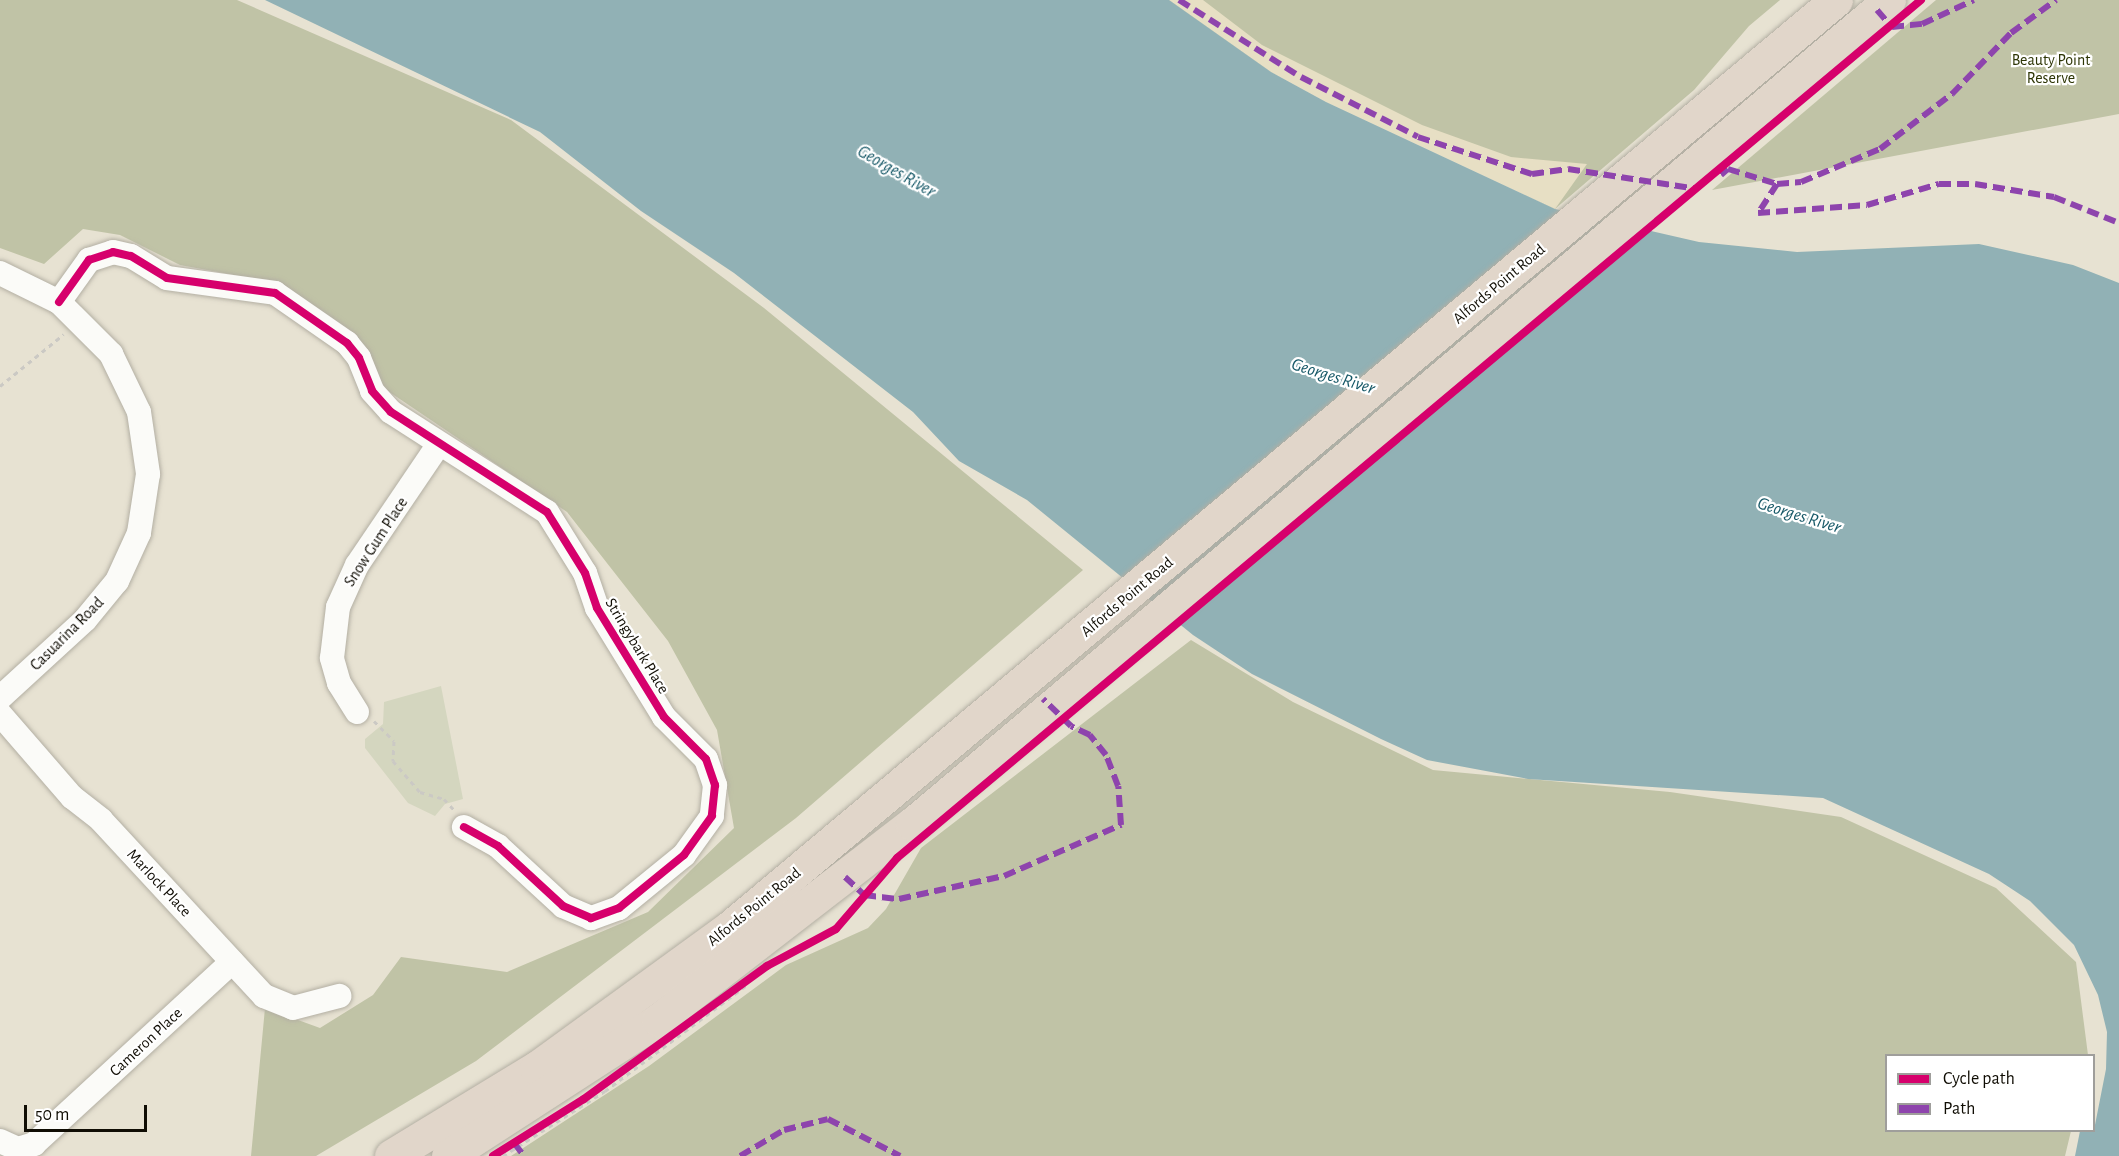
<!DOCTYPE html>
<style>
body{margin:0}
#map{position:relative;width:2119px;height:1156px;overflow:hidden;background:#e7e2d2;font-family:"Alegreya Sans",sans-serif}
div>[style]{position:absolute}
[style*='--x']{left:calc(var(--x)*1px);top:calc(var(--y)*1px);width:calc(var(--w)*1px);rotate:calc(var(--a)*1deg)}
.green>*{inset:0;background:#d4d6bf}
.forest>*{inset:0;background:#c0c3a6}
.sand>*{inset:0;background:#e7dfc4}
.water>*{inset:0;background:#91b1b5}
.path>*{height:3px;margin-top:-1.5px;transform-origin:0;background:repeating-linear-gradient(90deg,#cbc9c4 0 4.5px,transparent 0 9px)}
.roads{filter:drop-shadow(0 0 2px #b3afa3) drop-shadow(0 0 2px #b3afa3)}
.minor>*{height:24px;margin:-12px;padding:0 12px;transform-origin:12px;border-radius:12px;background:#fbfbf8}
.highway>*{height:33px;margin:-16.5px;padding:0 16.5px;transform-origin:16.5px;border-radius:16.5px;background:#e1d6ca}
.quiet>*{height:6px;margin-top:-3px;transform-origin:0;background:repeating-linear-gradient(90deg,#8e44ad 0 12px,transparent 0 18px)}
.cycleway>*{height:8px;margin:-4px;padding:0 4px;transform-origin:4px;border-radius:4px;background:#d6006c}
span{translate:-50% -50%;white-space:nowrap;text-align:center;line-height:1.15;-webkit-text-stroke:4.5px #fff;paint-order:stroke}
.park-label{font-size:16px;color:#2d3505}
.street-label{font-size:16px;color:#100d04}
.water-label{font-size:18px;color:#165867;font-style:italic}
.legend{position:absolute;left:1885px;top:1054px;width:210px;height:78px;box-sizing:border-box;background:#fff;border:2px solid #9f9e9b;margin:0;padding:8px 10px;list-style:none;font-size:18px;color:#100d04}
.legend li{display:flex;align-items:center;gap:12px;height:30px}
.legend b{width:30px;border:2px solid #9f9e9b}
.scale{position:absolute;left:24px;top:1105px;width:123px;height:27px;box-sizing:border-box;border:3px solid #100d04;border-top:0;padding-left:8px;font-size:18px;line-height:21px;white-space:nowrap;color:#100d04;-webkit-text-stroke:4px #fff;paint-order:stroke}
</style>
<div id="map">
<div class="green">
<div style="clip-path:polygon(441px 686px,463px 799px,445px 804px,435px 816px,408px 803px,365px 748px,365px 739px,383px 724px,384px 702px)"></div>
</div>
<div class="forest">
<div style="clip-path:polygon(0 0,237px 0,511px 120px,764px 308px,1083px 570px,796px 818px,476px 1061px,316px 1156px,251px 1156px,265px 1008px,320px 1028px,373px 995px,401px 957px,507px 972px,648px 912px,734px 828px,717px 730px,668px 641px,567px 512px,385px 389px,365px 346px,278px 283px,180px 265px,120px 235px,83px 229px,44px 264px,0 248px)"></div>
<div style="clip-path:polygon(1169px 0,1780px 0,1749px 26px,1694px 90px,1555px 209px,1271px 72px)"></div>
<div style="clip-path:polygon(1936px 0,2119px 0,2119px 114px,1712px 190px)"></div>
<div style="clip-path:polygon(1191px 640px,1293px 702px,1433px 770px,1670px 792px,1841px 817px,1996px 888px,2076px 962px,2088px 1055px,1886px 1056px,1886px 1130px,2071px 1131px,2065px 1156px,511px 1156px,649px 1066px,786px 965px,868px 928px,886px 909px,921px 848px)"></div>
</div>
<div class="sand">
<div style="clip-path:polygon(1169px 0,1203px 0,1262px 45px,1422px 125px,1511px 157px,1587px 164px,1555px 209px,1326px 102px,1271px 72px)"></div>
</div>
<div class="water">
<div style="clip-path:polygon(265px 0,1169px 0,1271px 72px,1326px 102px,1555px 209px,1699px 242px,1797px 252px,1979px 244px,2073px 265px,2119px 283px,2119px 1156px,2075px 1156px,2080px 1131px,2094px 1130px,2106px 1069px,2107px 1032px,2098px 995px,2074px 945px,2030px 901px,1989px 874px,1823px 798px,1528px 779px,1427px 760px,1381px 739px,1252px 674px,1193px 635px,1027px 500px,959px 461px,913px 412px,734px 273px,641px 211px,540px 132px)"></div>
</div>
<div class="path">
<div style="--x:0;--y:386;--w:82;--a:-39.1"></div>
<div style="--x:374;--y:721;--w:28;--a:45"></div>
<div style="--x:394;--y:741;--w:20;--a:93"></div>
<div style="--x:393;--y:761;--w:41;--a:48.9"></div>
<div style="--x:420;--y:792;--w:25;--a:16"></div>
<div style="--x:444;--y:799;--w:16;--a:47"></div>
<div style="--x:503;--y:1156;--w:121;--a:-32.5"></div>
<div style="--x:605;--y:1091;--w:179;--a:-36.8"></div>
</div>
<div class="roads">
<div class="minor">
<div style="--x:0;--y:273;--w:66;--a:26.2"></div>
<div style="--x:59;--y:302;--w:74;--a:45"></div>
<div style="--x:111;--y:354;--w:64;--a:64.2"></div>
<div style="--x:139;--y:412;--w:63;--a:81.7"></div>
<div style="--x:148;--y:474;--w:60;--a:98.7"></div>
<div style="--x:139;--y:533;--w:53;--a:114.6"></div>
<div style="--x:117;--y:581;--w:50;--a:129.4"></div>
<div style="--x:85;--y:620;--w:115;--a:137.5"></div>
<div style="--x:59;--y:302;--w:52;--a:-54.5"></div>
<div style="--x:89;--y:260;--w:25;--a:-18"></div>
<div style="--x:113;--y:252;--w:18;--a:13"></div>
<div style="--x:131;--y:256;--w:42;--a:31.4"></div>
<div style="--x:167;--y:278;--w:109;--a:7.9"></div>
<div style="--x:275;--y:293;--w:88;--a:34.8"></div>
<div style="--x:347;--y:343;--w:19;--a:51"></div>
<div style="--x:359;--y:358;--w:35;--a:68"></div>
<div style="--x:372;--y:391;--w:28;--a:48"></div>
<div style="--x:391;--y:412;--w:185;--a:32.7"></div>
<div style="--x:547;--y:512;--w:72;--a:58.1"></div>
<div style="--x:585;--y:573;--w:37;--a:71"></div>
<div style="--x:597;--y:608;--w:128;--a:58.4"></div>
<div style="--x:664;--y:717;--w:59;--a:45"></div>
<div style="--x:706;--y:759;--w:28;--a:71"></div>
<div style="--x:715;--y:785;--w:31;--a:96"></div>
<div style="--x:712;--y:816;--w:48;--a:125.7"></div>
<div style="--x:684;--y:855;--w:84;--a:140.8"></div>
<div style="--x:619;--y:908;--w:30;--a:160"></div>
<div style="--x:591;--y:918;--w:30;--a:-157"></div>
<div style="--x:563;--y:906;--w:88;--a:-137.3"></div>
<div style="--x:498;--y:846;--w:39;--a:-151"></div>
<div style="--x:357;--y:712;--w:34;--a:-122"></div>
<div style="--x:339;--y:683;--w:26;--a:-106"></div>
<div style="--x:332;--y:658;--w:51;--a:-83.3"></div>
<div style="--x:338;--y:607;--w:46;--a:-65.7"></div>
<div style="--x:357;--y:565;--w:146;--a:-55.9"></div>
<div style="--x:0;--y:714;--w:110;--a:49.1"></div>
<div style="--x:72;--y:797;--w:37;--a:38"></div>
<div style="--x:101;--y:820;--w:240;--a:47.2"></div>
<div style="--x:264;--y:996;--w:31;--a:22"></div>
<div style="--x:293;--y:1008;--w:48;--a:-14.6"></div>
<div style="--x:0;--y:1141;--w:20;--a:24"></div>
<div style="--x:18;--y:1149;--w:17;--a:-17"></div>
<div style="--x:34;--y:1144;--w:269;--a:-42.6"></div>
</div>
<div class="highway">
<div style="--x:391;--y:1156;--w:170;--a:-31.3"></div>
<div style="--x:536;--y:1068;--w:240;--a:-36"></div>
<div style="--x:730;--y:927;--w:1443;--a:-39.97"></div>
<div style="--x:448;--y:1156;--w:250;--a:-32.9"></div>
<div style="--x:658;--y:1020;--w:321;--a:-37.7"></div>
<div style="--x:912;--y:824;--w:1278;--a:-40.14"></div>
</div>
</div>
<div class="quiet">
<div style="--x:1179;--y:0;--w:144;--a:32.3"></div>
<div style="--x:1301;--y:77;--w:131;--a:27.1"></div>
<div style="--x:1418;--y:137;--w:120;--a:18"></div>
<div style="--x:1532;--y:174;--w:36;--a:-8"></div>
<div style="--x:1568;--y:169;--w:131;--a:8.8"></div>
<div style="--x:1877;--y:10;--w:23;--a:49"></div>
<div style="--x:1892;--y:27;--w:30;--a:-6"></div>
<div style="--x:1922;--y:24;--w:57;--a:-24.8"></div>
<div style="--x:1721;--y:175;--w:9;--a:-41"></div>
<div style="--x:1728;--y:169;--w:51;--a:17"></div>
<div style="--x:1777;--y:184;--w:24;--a:-5"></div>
<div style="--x:1801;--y:182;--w:86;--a:-22.7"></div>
<div style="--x:1880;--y:149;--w:91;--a:-37.4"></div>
<div style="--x:1952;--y:94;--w:85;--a:-46"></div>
<div style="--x:2011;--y:33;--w:56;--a:-36.3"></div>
<div style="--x:1777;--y:184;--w:35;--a:123"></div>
<div style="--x:1758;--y:213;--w:109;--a:-4.2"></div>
<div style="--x:1867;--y:205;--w:75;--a:-16.3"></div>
<div style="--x:1939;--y:184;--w:36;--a:0"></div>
<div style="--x:1975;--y:184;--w:80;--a:9.3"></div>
<div style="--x:2054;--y:197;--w:70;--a:21.8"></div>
<div style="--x:845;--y:877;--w:26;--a:43"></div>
<div style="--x:864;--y:895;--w:35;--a:7"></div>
<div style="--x:899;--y:899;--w:107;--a:-12.4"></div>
<div style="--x:1004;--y:876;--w:128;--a:-23.6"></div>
<div style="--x:1121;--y:825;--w:39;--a:-94"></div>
<div style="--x:1118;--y:786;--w:33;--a:-111"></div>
<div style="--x:1106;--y:755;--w:26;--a:-129"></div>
<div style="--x:1090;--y:735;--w:21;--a:-155"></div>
<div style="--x:1071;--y:726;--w:39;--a:-136"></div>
<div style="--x:514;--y:1143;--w:16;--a:52"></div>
<div style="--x:740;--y:1156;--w:51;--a:-30.6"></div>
<div style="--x:784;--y:1130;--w:45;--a:-14"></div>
<div style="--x:828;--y:1119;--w:81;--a:27.2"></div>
</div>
<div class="cycleway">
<div style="--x:59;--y:302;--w:52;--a:-54.5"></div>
<div style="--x:89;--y:260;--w:25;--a:-18"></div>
<div style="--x:113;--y:252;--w:18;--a:13"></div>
<div style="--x:131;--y:256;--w:42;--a:31.4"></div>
<div style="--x:167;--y:278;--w:109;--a:7.9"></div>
<div style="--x:275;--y:293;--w:88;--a:34.8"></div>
<div style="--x:347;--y:343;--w:19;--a:51"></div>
<div style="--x:359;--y:358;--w:35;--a:68"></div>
<div style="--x:372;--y:391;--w:28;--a:48"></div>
<div style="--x:391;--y:412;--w:185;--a:32.7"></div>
<div style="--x:547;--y:512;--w:72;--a:58.1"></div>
<div style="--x:585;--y:573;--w:37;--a:71"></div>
<div style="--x:597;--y:608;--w:128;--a:58.4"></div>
<div style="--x:664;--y:717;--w:59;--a:45"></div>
<div style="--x:706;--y:759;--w:28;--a:71"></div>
<div style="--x:715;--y:785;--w:31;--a:96"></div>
<div style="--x:712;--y:816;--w:48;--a:125.7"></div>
<div style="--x:684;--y:855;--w:84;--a:140.8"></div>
<div style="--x:619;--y:908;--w:30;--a:160"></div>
<div style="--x:591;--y:918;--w:30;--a:-157"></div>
<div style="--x:563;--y:906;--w:88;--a:-137.3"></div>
<div style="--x:498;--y:846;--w:39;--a:-151"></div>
<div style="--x:493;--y:1156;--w:107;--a:-32.1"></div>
<div style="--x:584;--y:1099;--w:226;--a:-36"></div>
<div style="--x:767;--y:966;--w:78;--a:-28.2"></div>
<div style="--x:836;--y:929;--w:94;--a:-49.3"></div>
<div style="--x:897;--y:858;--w:1336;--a:-39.96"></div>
</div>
<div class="park-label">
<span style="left:2051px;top:69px">Beauty Point<br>Reserve</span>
</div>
<div class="street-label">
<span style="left:1499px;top:284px;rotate:-40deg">Alfords Point Road</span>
<span style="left:376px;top:542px;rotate:-57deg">Snow Gum Place</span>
<span style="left:1127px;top:597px;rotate:-40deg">Alfords Point Road</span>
<span style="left:67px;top:634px;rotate:-45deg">Casuarina Road</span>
<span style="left:637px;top:646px;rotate:59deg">Stringybark Place</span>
<span style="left:159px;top:883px;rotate:47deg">Marlock Place</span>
<span style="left:754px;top:907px;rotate:-39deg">Alfords Point Road</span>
<span style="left:146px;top:1042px;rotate:-43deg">Cameron Place</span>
</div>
<div class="water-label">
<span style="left:896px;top:172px;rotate:30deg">Georges River</span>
<span style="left:1333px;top:377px;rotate:17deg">Georges River</span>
<span style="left:1799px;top:516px;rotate:17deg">Georges River</span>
</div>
<ul class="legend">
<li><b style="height:8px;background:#d6006c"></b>Cycle path</li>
<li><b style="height:8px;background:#8e44ad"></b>Path</li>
</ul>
<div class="scale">50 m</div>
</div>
